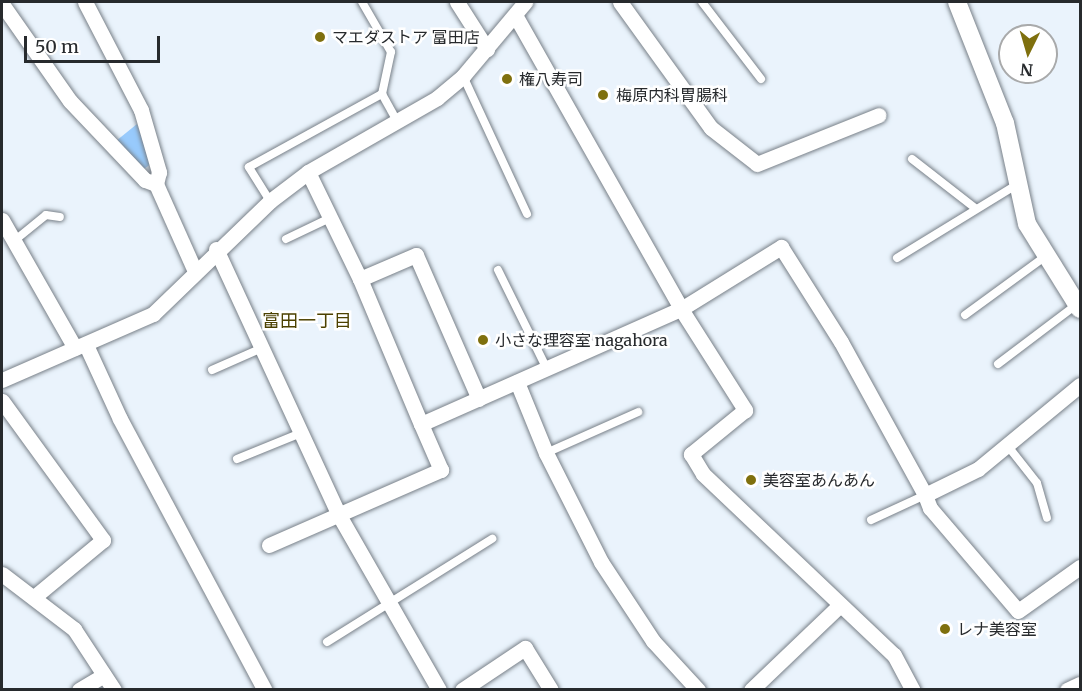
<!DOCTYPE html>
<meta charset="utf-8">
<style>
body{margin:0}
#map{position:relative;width:1082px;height:691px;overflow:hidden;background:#eaf3fc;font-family:Merriweather,"Noto Sans JP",serif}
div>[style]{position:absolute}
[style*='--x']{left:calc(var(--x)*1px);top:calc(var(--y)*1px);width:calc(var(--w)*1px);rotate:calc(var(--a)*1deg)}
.green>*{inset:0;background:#98cafc}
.roads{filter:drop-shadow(0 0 2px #788088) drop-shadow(0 0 2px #788088)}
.service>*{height:8px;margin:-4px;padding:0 4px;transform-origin:4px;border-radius:4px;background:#fff}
.minor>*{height:15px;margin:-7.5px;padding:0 7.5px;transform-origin:7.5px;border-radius:7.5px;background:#fff}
.tertiary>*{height:18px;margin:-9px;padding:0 9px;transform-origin:9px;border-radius:9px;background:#fff}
.dots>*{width:16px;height:16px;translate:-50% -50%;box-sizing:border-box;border:3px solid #fff;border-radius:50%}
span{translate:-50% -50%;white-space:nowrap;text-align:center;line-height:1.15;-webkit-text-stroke:5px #fff;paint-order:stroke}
.poi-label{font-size:16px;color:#272a2d}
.left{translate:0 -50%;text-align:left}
.neighbourhood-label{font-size:18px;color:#4c4100}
.frame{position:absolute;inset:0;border:3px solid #272a2d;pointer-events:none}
.north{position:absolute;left:998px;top:24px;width:60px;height:60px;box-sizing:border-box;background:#fff;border:2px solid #a9aaab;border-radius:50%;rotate:185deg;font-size:16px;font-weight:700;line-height:24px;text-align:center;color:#272a2d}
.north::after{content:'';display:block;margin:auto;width:21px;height:27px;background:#7f700e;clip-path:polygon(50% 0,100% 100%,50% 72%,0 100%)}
.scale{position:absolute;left:24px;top:36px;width:136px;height:27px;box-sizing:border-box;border:3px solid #272a2d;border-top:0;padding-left:8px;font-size:18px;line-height:21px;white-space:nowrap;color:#272a2d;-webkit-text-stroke:4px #fff;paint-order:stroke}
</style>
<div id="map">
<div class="green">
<div style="clip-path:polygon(137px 124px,151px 164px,141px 171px,116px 141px)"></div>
</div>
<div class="roads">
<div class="service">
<div style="--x:702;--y:2;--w:97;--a:52.5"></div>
<div style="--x:463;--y:76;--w:152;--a:65.1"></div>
<div style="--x:382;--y:94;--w:31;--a:61"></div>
<div style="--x:912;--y:159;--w:80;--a:37.9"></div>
<div style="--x:270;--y:201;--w:40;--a:-122"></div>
<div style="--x:249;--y:167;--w:152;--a:-28.8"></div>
<div style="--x:382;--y:94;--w:43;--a:-77.9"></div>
<div style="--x:391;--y:52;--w:58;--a:-120.1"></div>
<div style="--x:286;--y:239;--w:49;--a:-25.5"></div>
<div style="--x:14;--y:241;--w:41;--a:-39.1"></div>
<div style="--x:46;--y:215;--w:14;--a:8"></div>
<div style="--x:897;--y:258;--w:140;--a:-31.5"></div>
<div style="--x:498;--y:270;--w:110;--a:63.7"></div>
<div style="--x:965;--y:315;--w:100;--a:-36.1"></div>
<div style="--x:998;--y:364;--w:98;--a:-37.1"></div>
<div style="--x:212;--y:370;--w:55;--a:-23.7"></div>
<div style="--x:1007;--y:445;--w:48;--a:51.7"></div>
<div style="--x:1037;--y:483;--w:36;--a:74"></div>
<div style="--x:546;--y:453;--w:101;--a:-24"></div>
<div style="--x:237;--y:459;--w:69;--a:-22.1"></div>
<div style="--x:871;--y:520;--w:60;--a:-24.8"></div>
<div style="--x:327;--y:642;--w:195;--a:-32"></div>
</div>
<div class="minor">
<div style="--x:85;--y:2;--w:122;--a:62.6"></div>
<div style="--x:141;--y:110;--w:65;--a:73.8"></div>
<div style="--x:159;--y:172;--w:12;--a:104"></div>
<div style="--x:156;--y:184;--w:95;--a:65.9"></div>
<div style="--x:457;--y:2;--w:56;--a:57.4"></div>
<div style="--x:620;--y:2;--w:155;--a:54.2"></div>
<div style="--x:711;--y:128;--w:58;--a:38"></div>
<div style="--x:757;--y:164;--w:131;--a:-21.9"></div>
<div style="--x:2;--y:4;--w:118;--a:55"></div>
<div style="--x:70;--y:101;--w:109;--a:46.5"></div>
<div style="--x:145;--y:180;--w:12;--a:20"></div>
<div style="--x:515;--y:15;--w:338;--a:60.5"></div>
<div style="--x:681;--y:309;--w:120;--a:57.6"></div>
<div style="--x:745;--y:410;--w:70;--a:140.8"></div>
<div style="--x:691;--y:454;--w:23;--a:59"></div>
<div style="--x:703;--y:474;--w:263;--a:43.5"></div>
<div style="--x:894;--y:655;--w:40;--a:62"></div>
<div style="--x:308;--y:172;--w:119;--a:64.1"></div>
<div style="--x:360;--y:279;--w:157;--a:67.2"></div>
<div style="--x:421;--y:424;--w:284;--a:-23.9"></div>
<div style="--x:681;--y:309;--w:118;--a:-31.8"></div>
<div style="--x:781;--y:247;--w:112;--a:57.7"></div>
<div style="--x:841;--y:342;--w:175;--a:61.2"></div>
<div style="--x:925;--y:495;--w:59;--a:-26.1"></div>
<div style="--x:978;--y:469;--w:132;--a:-39.5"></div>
<div style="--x:2;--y:220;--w:147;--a:60.3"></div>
<div style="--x:216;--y:249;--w:295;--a:65.2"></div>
<div style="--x:340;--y:517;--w:199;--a:60.2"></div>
<div style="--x:360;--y:279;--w:61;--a:-23.2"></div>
<div style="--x:416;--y:255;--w:157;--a:66.4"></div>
<div style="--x:86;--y:345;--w:81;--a:65.3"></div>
<div style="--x:120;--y:419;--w:307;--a:61.9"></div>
<div style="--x:2;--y:380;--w:165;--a:-23.6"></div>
<div style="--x:153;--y:314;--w:163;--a:-44"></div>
<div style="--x:270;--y:201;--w:48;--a:-37.3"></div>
<div style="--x:308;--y:172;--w:149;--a:-29.8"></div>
<div style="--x:437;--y:98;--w:34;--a:-40"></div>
<div style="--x:463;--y:76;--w:97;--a:-50"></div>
<div style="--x:517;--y:382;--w:77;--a:67.8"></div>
<div style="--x:546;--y:453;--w:122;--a:63.2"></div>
<div style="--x:601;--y:562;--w:95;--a:56.6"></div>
<div style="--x:653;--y:641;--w:67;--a:47.4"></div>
<div style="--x:2;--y:401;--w:172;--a:54"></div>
<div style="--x:103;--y:540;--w:89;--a:140.4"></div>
<div style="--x:925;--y:495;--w:14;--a:69"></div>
<div style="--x:930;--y:508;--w:135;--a:49.5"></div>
<div style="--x:1018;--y:611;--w:76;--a:-35.4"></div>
<div style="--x:269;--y:545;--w:188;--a:-23.6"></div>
<div style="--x:441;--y:470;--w:50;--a:-113.5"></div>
<div style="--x:2;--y:574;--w:91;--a:37.4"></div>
<div style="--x:74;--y:629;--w:73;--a:56.7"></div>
<div style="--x:79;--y:690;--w:29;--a:-31"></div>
<div style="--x:462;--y:690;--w:76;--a:-33.7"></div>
<div style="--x:525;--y:648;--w:49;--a:58.2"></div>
<div style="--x:751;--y:690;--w:122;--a:-43.7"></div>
<div style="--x:1067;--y:690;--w:14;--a:-25"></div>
</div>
<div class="tertiary">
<div style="--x:957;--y:2;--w:130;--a:68.4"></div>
<div style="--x:1005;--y:123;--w:103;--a:77.7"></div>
<div style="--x:1027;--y:224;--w:100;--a:58.1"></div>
</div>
</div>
<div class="dots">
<div style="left:320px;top:37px;background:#7f700e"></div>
<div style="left:507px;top:79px;background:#7f700e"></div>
<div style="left:603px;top:95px;background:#7f700e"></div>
<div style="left:483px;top:340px;background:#7f700e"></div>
<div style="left:751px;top:480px;background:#7f700e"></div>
<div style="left:945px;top:629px;background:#7f700e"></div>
</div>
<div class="poi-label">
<span class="left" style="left:332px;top:37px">マエダストア 富田店</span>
<span class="left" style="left:519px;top:79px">権八寿司</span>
<span class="left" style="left:616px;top:95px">梅原内科胃腸科</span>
<span class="left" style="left:495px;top:340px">小さな理容室 nagahora</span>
<span class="left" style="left:763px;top:480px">美容室あんあん</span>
<span class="left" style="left:957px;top:629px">レナ美容室</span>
</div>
<div class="neighbourhood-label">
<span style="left:307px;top:321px">富田一丁目</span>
</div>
<div class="frame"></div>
<div class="north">N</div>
<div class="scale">50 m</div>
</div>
